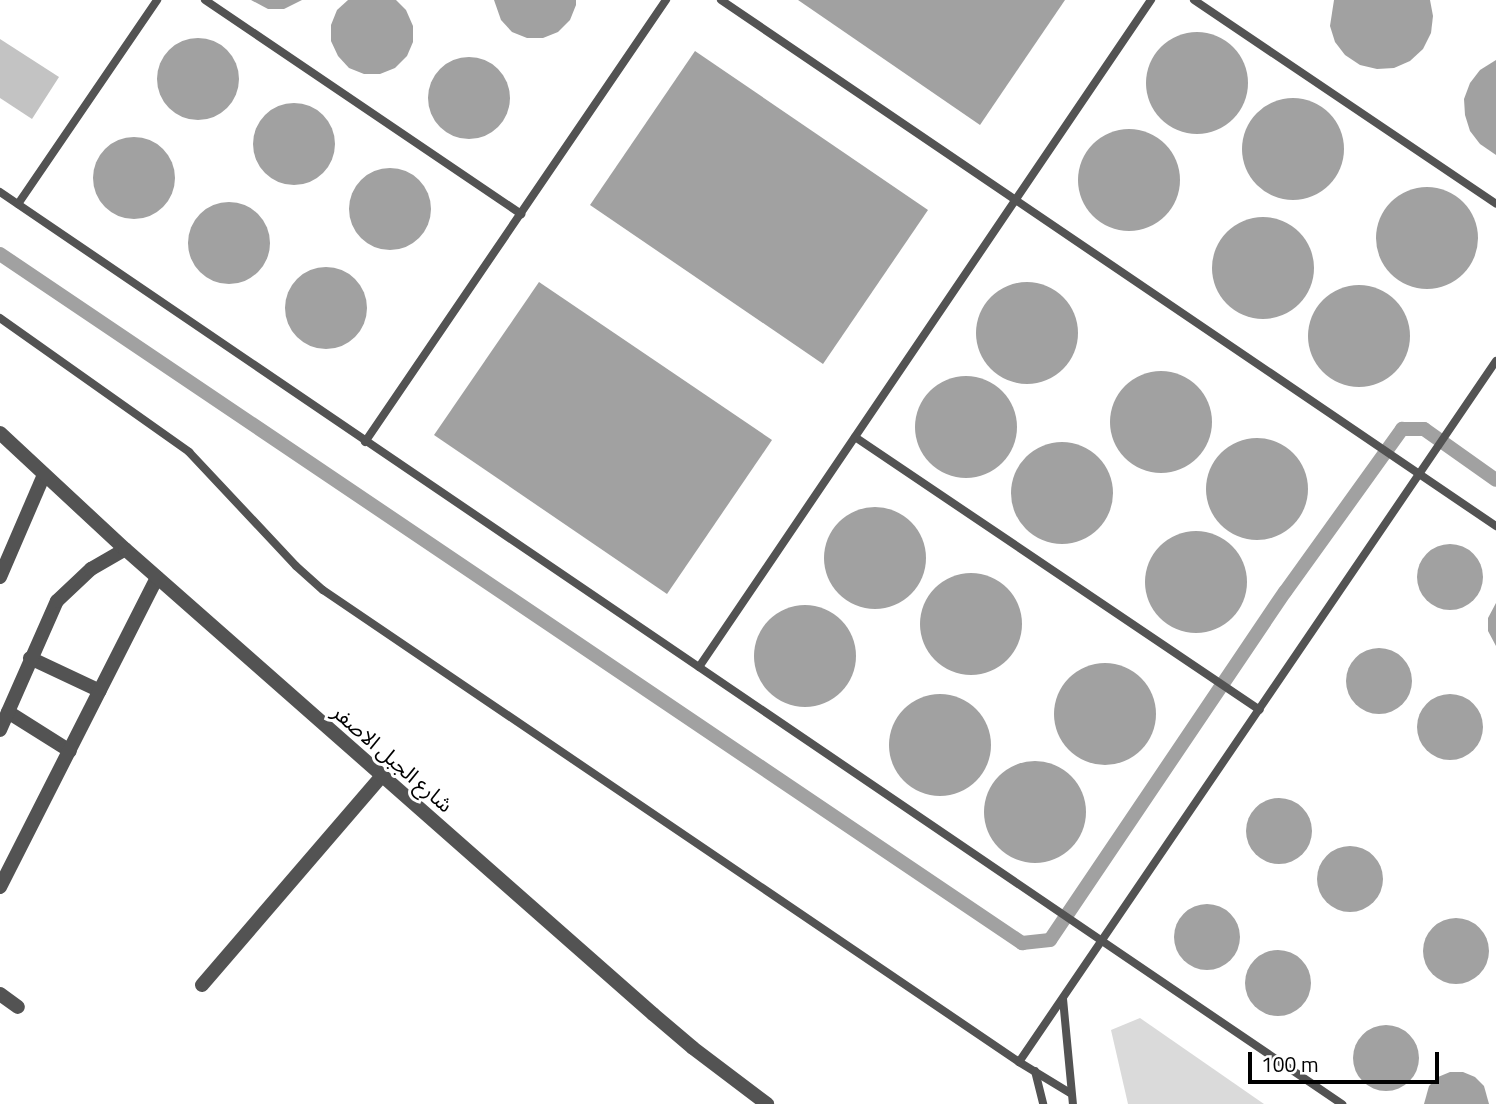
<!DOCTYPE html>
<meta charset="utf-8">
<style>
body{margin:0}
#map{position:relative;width:1496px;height:1104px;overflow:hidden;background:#fff;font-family:"Titillium Web","Noto Sans Arabic",sans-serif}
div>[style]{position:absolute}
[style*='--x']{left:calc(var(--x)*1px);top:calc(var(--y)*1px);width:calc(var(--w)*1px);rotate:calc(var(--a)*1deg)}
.green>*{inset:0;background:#dadada}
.water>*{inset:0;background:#a1a1a1}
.round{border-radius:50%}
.canal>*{height:14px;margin:-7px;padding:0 7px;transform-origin:7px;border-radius:7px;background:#a1a1a1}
.building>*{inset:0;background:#c3c3c3}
.service>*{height:8px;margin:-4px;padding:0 4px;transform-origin:4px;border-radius:4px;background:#535353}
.minor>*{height:14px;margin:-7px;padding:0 7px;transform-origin:7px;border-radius:7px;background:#535353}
.tertiary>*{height:14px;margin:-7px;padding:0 7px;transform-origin:7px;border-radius:7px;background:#535353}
span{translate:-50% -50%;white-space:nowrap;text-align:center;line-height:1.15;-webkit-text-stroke:6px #fff;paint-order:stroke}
.street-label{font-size:21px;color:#000}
.scale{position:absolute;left:1248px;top:1052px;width:191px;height:32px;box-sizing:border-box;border:4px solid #000;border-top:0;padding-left:9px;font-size:21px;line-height:24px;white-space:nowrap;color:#000;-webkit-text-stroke:5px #fff;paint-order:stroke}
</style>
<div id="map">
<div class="green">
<div style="clip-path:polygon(1140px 1018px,1264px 1104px,1128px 1104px,1111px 1030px)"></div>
</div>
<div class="water">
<div style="clip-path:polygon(251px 0,302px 0,284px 9px,268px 9px)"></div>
<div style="clip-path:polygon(348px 0,396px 0,406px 10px,413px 26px,413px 42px,407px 56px,395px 68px,380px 74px,364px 74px,349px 68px,338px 56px,331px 41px,331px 25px,337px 10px)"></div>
<div style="clip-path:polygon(494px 0,576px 0,576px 5px,570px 20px,558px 32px,543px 38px,527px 38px,512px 32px,501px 20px)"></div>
<div style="clip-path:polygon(798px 0,1065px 0,980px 125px)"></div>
<div style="clip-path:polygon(1334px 0,1430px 0,1433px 16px,1431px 33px,1423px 49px,1410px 61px,1394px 68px,1377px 69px,1360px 65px,1345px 55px,1335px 42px,1330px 26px)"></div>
<div class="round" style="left:1146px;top:32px;width:102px;height:102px"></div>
<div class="round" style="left:157px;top:38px;width:82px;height:82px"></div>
<div style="clip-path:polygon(695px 51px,928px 210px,823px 364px,590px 205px)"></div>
<div class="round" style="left:428px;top:57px;width:82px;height:82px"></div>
<div style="clip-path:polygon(1496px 60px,1496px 155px,1480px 144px,1470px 131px,1465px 115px,1464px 99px,1470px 83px,1480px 70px)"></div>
<div class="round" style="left:1242px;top:98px;width:102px;height:102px"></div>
<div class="round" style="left:253px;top:103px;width:82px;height:82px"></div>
<div class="round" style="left:1078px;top:129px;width:102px;height:102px"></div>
<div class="round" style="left:93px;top:137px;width:82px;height:82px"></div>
<div class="round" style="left:349px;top:168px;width:82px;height:82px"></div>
<div class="round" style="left:1376px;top:187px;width:102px;height:102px"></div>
<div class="round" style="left:188px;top:202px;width:82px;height:82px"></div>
<div class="round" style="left:1212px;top:217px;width:102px;height:102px"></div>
<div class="round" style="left:285px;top:267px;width:82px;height:82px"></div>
<div class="round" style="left:976px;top:282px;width:102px;height:102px"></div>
<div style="clip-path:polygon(539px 282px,772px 440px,667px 594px,434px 435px)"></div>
<div class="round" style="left:1308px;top:285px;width:102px;height:102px"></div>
<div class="round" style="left:1110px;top:371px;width:102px;height:102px"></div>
<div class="round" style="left:915px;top:376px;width:102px;height:102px"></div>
<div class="round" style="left:1206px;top:438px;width:102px;height:102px"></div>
<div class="round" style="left:1011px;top:442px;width:102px;height:102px"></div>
<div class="round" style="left:824px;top:507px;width:102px;height:102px"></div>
<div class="round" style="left:1145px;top:531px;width:102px;height:102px"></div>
<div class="round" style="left:1417px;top:544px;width:66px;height:66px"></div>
<div class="round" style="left:920px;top:573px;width:102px;height:102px"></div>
<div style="clip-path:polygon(1496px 603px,1496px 646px,1488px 631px,1488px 618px)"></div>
<div class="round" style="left:754px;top:605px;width:102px;height:102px"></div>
<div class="round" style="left:1346px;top:648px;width:66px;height:66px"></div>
<div class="round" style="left:1054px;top:663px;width:102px;height:102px"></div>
<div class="round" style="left:889px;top:694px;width:102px;height:102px"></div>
<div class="round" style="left:1417px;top:694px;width:66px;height:66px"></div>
<div class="round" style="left:984px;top:761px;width:102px;height:102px"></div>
<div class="round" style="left:1246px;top:798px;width:66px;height:66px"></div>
<div class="round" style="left:1317px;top:846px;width:66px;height:66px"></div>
<div class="round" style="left:1174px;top:904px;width:66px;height:66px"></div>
<div class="round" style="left:1423px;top:918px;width:66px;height:66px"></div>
<div class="round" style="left:1245px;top:950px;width:66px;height:66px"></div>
<div class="round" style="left:1353px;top:1025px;width:66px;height:66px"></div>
<div style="clip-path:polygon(1450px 1072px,1463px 1072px,1475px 1077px,1484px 1086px,1489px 1104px,1424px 1104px,1429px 1086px,1438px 1077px)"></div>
</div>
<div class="canal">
<div style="--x:0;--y:254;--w:1233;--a:33.99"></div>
<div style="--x:1022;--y:943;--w:28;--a:-6"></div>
<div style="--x:1050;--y:940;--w:420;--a:-56"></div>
<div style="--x:1285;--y:592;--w:201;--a:-54.3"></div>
<div style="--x:1402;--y:429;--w:22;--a:0"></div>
<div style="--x:1424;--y:429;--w:88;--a:35.3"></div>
</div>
<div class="building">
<div style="clip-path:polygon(0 39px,59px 77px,32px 119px,0 98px)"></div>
</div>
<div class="service">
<div style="--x:205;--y:0;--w:382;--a:34.1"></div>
<div style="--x:721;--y:0;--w:937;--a:34.17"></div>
<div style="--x:1194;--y:0;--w:364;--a:34"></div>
<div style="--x:0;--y:192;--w:1623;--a:34.2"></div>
<div style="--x:18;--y:204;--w:247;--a:-55.7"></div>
<div style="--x:0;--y:318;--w:232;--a:35.3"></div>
<div style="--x:189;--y:452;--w:156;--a:46.8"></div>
<div style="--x:296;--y:566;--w:36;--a:42"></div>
<div style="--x:323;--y:590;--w:841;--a:34.14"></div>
<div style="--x:1019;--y:1062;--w:60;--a:31.3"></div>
<div style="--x:855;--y:437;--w:488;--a:34"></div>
<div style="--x:365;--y:442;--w:535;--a:-55.75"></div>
<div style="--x:699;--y:667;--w:806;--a:-55.88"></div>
<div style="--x:1063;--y:999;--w:105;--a:84.6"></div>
<div style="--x:1019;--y:1062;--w:848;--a:-55.77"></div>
<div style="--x:1035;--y:1071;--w:34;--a:76"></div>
</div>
<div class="minor">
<div style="--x:0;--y:577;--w:111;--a:-66.7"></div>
<div style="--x:30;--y:658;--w:77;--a:25.2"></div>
<div style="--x:8;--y:712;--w:73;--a:32.2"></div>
<div style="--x:0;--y:730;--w:141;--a:-66.2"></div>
<div style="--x:57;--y:601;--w:47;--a:-43.3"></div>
<div style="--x:91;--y:569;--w:39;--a:-30"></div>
<div style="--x:0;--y:887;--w:347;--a:-63.1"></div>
<div style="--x:202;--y:985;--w:276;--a:-49.3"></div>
<div style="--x:0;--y:994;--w:22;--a:36"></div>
</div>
<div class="tertiary">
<div style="--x:0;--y:433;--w:171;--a:42.9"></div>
<div style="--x:125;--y:549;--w:704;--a:41.37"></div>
<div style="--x:653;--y:1014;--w:52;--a:40.4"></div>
<div style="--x:693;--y:1048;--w:93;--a:37.1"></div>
</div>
<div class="street-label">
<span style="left:393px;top:758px;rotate:41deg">شارع الجبل الاصفر</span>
</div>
<div class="scale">100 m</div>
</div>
